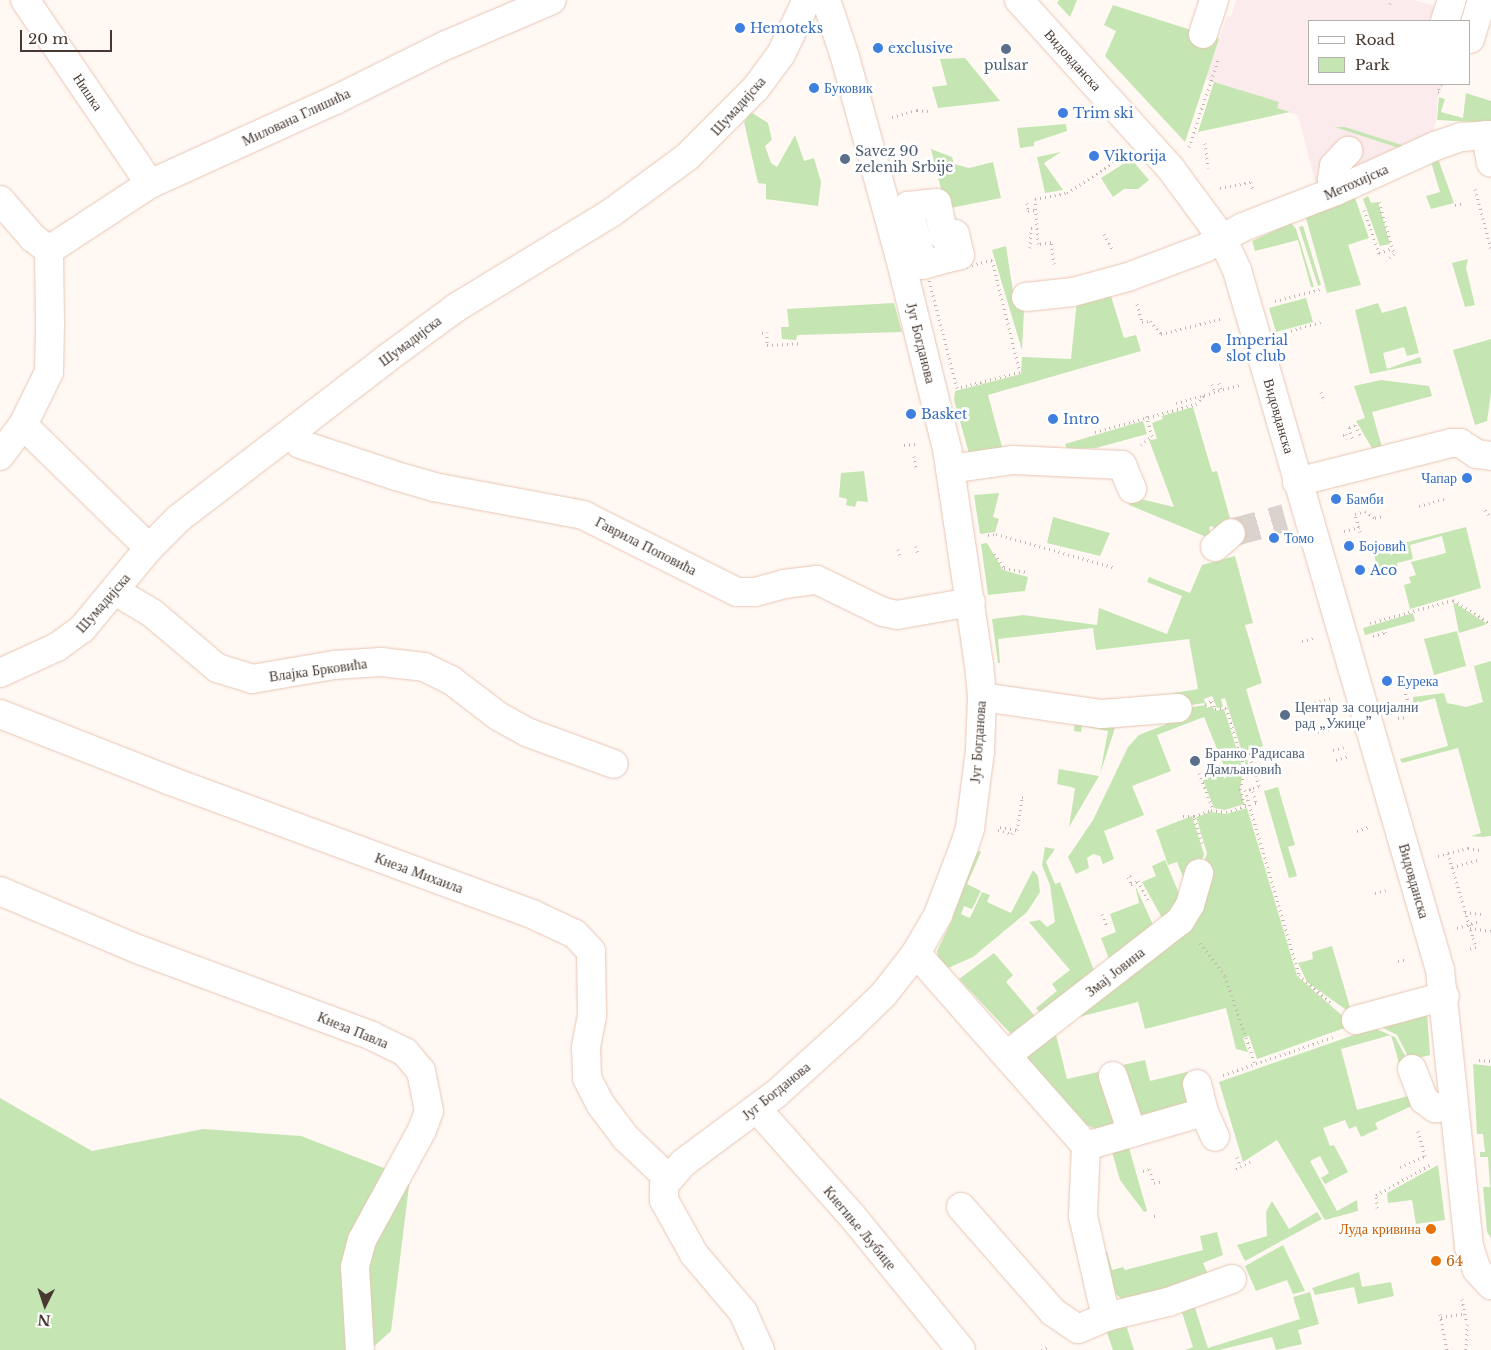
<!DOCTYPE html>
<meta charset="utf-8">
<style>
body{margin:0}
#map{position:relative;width:1491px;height:1350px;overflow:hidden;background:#fff8f3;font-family:"Libre Baskerville",serif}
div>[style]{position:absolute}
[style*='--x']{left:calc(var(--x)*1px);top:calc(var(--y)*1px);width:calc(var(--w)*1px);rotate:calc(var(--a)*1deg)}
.medical>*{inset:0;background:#fbebec}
.green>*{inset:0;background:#c5e6b3}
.minor-tunnel>*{height:28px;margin-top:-14px;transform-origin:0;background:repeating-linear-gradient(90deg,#dad2cc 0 28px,transparent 0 42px)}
.path>*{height:3px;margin-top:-1.5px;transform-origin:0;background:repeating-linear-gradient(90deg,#bfb6af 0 1px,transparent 0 5px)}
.roads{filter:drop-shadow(0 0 1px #e8c5b1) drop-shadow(0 0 1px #e8c5b1)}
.minor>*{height:28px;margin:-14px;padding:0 14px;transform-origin:14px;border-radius:14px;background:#fff}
.path-bridge>*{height:3px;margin-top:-1.5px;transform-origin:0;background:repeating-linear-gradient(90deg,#bfb6af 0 1px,transparent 0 5px)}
.dots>*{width:14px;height:14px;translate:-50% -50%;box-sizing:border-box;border:2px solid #fff;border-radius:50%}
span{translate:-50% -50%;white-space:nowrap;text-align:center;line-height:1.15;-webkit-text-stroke:5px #fff;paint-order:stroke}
.shop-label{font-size:14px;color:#366cbe}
.left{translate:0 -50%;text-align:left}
.right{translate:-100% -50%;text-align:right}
.street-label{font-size:14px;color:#473931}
.service-label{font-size:14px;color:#4e5e75}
.food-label{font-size:14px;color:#c56008}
.legend{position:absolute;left:1308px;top:20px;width:162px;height:65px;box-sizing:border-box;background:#fff;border:1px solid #b5b0ad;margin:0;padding:6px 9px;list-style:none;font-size:15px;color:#473931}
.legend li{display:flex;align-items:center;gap:10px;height:25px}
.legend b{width:25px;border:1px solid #b5b0ad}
.north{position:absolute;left:20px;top:1280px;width:50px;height:50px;-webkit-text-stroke:4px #fff;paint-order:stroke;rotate:184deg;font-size:14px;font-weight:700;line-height:20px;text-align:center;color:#473931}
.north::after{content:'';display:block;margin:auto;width:18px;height:22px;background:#473931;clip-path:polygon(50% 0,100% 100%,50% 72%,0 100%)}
.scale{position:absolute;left:20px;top:30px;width:92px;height:22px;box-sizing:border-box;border:2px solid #473931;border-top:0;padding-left:6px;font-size:15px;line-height:18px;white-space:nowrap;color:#473931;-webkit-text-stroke:4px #fff;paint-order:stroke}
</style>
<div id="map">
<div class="medical">
<div style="clip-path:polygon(1236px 0,1414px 0,1440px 8px,1457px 21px,1310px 21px,1310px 84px,1444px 84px,1438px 96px,1436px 121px,1430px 140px,1317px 190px,1298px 115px,1277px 108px,1201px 124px,1214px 83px,1206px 79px,1227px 16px,1231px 17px)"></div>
</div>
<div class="green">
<div style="clip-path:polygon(1059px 0,1077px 0,1070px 17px,1057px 3px)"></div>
<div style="clip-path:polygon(1113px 5px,1219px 39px,1185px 142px,1105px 56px,1116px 31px,1104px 25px)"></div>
<div style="clip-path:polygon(965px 58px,1000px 101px,938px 108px,932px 87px,947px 85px,940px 59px)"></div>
<div style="clip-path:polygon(1214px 82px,1279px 102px,1277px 108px,1290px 112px,1198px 132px)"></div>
<div style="clip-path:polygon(1466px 93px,1491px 101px,1491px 123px,1437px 120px,1439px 97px,1445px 99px,1441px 112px,1463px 118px)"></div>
<div style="clip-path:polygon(751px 112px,768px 123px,772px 140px,765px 146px,771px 163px,777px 167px,795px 135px,804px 161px,814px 158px,821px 182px,818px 206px,766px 199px,766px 184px,758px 183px,744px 122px)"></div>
<div style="clip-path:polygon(1066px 124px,1067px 131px,1034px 142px,1034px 146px,1020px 148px,1017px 128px)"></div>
<div style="clip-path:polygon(1335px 127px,1345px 127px,1411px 148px,1405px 150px)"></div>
<div style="clip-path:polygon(931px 149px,952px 157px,954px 164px,969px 168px,993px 162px,1001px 198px,940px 210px,936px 191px,941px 189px)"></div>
<div style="clip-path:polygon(1061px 152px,1044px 163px,1063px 190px,1045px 193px,1037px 157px)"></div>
<div style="clip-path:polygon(1437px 156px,1454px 203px,1431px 209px,1426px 196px,1440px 192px,1431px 162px)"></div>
<div style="clip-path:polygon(1131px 159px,1149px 180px,1138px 189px,1124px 189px,1113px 197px,1101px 178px)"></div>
<div style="clip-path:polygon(1353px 192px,1369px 238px,1348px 245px,1361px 285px,1327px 293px,1306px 218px)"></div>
<div style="clip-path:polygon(1368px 196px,1371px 203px,1378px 202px,1390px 244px,1380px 246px,1363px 199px)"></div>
<div style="clip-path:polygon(1291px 223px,1296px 229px,1314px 287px,1311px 287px,1298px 240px,1255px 251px,1252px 241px)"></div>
<div style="clip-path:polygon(1303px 226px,1321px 285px,1318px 286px,1299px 227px)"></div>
<div style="clip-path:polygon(1006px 246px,1015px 304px,1020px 304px,1021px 310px,1024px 310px,1022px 350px,992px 250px)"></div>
<div style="clip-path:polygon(1468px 259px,1466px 268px,1475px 305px,1465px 307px,1452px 263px)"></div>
<div style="clip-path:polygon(1110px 293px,1124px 338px,1136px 335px,1141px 351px,988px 395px,1002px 447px,970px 457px,954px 400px,955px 391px,1021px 374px,1022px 357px,1071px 359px,1077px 300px)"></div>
<div style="clip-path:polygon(1306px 298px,1313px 322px,1276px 332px,1269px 308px)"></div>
<div style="clip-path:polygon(894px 303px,902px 332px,797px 335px,796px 340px,782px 339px,781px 327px,789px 327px,787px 309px)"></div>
<div style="clip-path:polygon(1378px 303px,1382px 313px,1406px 306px,1419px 353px,1407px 356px,1404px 347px,1383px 353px,1387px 369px,1420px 357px,1422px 363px,1370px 374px,1355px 310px)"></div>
<div style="clip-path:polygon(1491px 339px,1491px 393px,1487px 421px,1475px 425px,1453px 350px)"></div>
<div style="clip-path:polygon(1381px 380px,1429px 386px,1432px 396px,1372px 412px,1382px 447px,1373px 450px,1356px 421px,1365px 418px,1354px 386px)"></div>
<div style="clip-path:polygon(1193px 407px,1212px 472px,1217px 471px,1232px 526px,1214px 531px,1213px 526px,1209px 527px,1213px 543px,1204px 536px,1129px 505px,1132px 497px,1174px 507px,1149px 440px,1157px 439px,1152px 423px,1163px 419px,1162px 416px)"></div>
<div style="clip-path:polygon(1143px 421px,1147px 434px,1096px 448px,1067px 449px,1065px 444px)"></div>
<div style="clip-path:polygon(864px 471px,868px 502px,857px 501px,855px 507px,846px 505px,847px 499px,839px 497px,841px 473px)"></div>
<div style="clip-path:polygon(999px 493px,993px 517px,999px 519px,995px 532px,980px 534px,974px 495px)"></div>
<div style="clip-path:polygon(1053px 517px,1110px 533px,1100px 556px,1047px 543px)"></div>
<div style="clip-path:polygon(1466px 527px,1481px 588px,1410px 609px,1404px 585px,1411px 583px,1409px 577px,1416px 575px,1411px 562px,1446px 553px,1442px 536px,1410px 545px,1413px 559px,1397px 563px,1399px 573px,1380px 578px,1373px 551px)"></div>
<div style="clip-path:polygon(987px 543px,1003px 570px,1028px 577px,1025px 591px,988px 595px,981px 544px)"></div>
<div style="clip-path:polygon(1235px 556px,1253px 623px,1245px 625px,1262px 683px,1246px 689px,1263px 746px,1245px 751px,1249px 767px,1247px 768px,1225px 698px,1221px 699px,1223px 707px,1217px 708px,1212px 696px,1204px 699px,1205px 703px,1177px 707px,1174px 693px,1198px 689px,1189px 639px,1096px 650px,1093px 628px,998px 639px,1000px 663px,998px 663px,992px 619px,1023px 615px,1097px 625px,1099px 608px,1167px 634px,1182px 596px,1147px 582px,1149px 577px,1190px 593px,1202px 565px)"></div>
<div style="clip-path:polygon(1453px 602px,1486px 623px,1485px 625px,1459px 633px)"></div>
<div style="clip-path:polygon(1413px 613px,1415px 621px,1365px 635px,1363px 628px)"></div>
<div style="clip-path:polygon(1457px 631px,1466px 666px,1434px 675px,1424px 639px)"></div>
<div style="clip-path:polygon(1491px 661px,1491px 836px,1482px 837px,1471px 836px,1481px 833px,1458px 748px,1402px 763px,1400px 759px,1448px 746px,1435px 698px,1413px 704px,1413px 697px,1444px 693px,1447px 703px,1466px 707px,1483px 702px,1474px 666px)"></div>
<div style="clip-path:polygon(1206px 705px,1207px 708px,1212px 706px,1215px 711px,1224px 709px,1243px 769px,1240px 789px,1244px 804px,1225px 810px,1214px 808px,1203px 780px,1226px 771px,1204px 717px,1157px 735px,1171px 771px,1132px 786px,1144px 815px,1104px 831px,1114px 859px,1103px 864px,1100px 856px,1093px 854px,1087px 858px,1089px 868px,1076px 874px,1068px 857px,1093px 820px,1128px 747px,1139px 735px,1179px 719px,1178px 709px)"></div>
<div style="clip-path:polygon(1075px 720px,1115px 728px,1100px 774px,1108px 731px,1082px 726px,1081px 732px,1074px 731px)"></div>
<div style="clip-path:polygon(1059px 769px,1099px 776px,1069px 827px,1075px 788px,1057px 784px)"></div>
<div style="clip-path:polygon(1278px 787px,1295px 845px,1288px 847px,1297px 876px,1289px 878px,1264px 791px)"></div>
<div style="clip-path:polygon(1247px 808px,1297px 976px,1353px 1025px,1257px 1059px,1249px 1036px,1243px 1038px,1248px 1052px,1236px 1049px,1226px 1008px,1145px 1029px,1138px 1002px,1059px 1022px,1180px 932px,1207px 853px,1196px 817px,1211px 812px,1226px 814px)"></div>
<div style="clip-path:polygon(1192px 816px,1204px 854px,1198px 873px,1186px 884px,1177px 862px,1168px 865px,1156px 830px)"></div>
<div style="clip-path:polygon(1045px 847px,1055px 849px,1046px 862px,1055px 884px,1060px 882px,1095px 973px,1045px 1018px,1036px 1008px,1057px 991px,1052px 984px,1070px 970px,1029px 922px,1040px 920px,1047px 927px,1055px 922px,1050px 885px,1042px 865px)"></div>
<div style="clip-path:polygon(976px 850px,981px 852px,967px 884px,981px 891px,972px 909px,964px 906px,961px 914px,970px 918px,982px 892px,990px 895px,987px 902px,1011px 913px,1033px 870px,1038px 876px,1040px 892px,1027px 912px,973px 957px,948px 968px,938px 957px,937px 951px,951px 922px)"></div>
<div style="clip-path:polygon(1165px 860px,1183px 903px,1162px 918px,1142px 882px,1156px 876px,1152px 866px)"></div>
<div style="clip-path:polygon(1135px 885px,1154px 927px,1109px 959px,1101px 938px,1116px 932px,1110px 914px,1139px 903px)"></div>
<div style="clip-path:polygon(1332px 946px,1352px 1014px,1307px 982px,1298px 963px,1313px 959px,1312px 952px)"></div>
<div style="clip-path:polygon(994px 953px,1013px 975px,1006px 982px,1039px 1021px,1012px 1035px,959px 979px)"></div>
<div style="clip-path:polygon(1427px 1012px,1430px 1055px,1410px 1060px,1397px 1035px,1379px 1026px)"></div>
<div style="clip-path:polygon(1054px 1027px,1067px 1079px,1098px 1072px,1100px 1079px,1106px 1077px,1116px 1119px,1110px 1126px,1097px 1130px,1087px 1125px,1028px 1060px,1027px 1056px)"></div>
<div style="clip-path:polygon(1374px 1028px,1395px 1037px,1408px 1061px,1399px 1063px,1391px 1035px,1341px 1049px,1357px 1110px,1408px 1096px,1400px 1068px,1416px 1104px,1375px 1123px,1378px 1129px,1361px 1137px,1356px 1126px,1349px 1129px,1345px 1120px,1323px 1128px,1330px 1146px,1334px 1145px,1348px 1172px,1325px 1184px,1321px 1178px,1329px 1173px,1320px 1156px,1310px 1161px,1337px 1211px,1357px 1200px,1358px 1211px,1325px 1220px,1277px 1140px,1243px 1162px,1219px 1082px)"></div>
<div style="clip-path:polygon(1145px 1060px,1150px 1081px,1187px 1072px,1194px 1105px,1135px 1121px,1123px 1065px)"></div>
<div style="clip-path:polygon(1473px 1064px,1491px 1066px,1491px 1238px,1487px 1232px,1483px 1187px,1490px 1187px,1488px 1157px,1480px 1157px,1480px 1152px,1485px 1152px,1483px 1134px,1477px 1134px)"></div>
<div style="clip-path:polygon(0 1098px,92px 1151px,203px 1129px,301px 1136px,410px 1178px,391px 1331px,370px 1350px,0 1350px)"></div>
<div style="clip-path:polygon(1129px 1148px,1147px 1211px,1144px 1212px,1120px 1180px,1112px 1152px)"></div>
<div style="clip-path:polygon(1438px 1165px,1445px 1220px,1416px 1224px,1412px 1200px,1388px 1203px,1387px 1193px)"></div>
<div style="clip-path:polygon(1272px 1201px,1289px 1229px,1317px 1212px,1322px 1219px,1245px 1261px,1237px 1245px,1267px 1236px,1266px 1212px)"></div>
<div style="clip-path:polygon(1217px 1232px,1223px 1255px,1203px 1263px,1210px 1279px,1123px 1300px,1113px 1292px,1101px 1253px,1107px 1252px,1112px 1270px,1123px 1267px,1125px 1270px,1203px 1250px,1200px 1236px)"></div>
<div style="clip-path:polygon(1283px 1245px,1305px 1291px,1293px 1294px,1287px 1280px,1256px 1291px,1245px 1266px)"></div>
<div style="clip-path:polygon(1359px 1272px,1362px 1287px,1391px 1282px,1394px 1296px,1358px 1304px,1354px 1287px,1315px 1295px,1312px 1288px)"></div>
<div style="clip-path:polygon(1310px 1292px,1319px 1324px,1298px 1330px,1302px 1344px,1276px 1350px,1272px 1337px,1219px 1350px,1185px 1350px,1193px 1347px,1180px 1306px,1193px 1302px,1208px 1348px,1300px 1319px,1293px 1297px)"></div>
<div style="clip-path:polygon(1126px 1325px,1134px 1350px,1113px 1350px,1105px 1327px)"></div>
</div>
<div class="minor-tunnel">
<div style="--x:1231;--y:533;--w:56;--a:-15.5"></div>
</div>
<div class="path">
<div style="--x:1390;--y:4;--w:4;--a:-76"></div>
<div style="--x:752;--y:24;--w:10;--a:11"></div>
<div style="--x:751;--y:29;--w:9;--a:13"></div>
<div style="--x:1441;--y:84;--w:9;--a:111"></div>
<div style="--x:1438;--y:92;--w:3;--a:18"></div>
<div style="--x:892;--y:117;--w:26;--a:-16"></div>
<div style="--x:917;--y:110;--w:11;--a:5"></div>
<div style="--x:1205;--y:143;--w:25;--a:83"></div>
<div style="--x:1189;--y:147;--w:92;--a:-71.6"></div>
<div style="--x:1220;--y:188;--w:32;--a:-11"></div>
<div style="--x:1251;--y:182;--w:9;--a:77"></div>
<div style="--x:1475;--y:189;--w:62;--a:75.1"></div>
<div style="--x:1379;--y:202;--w:54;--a:73.9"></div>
<div style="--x:1394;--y:254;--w:10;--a:143"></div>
<div style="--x:1027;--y:203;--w:8;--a:83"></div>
<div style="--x:1028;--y:211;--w:7;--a:-8"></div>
<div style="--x:1455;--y:205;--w:9;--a:-13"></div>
<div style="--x:1364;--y:210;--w:46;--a:70.8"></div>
<div style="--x:1379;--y:253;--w:15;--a:-20"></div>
<div style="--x:1104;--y:234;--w:19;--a:62"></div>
<div style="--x:1030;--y:248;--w:20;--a:-87"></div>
<div style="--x:1031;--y:228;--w:5;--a:0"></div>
<div style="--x:992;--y:260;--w:115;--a:76"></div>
<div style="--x:1020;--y:372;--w:65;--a:165.7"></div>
<div style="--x:957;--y:388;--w:116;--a:-104.5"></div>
<div style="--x:928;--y:276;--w:66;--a:-14"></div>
<div style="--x:1054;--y:264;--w:22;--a:-98"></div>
<div style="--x:1051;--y:242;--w:13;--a:171"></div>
<div style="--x:1038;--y:244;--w:45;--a:-93.8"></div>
<div style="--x:1035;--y:199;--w:33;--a:-11"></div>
<div style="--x:1067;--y:193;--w:66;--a:-33.2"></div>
<div style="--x:1275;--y:301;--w:48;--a:-14.6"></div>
<div style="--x:1137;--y:304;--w:19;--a:74"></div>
<div style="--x:1142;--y:322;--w:8;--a:-7"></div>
<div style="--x:1150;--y:321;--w:17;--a:50"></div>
<div style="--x:1161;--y:334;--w:61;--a:-14.3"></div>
<div style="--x:1286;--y:332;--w:36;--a:-16"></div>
<div style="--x:762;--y:333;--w:5;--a:-11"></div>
<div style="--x:767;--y:332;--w:13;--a:90"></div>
<div style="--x:767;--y:345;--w:34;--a:-3"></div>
<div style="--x:1219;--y:383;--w:7;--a:74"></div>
<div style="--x:1212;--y:384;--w:9;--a:72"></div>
<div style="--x:1321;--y:392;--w:10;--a:73"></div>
<div style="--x:1176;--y:403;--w:26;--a:-16"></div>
<div style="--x:1095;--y:432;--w:105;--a:-15.5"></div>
<div style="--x:1196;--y:404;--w:12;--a:-48"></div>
<div style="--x:1204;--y:395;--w:37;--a:-16"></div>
<div style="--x:1343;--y:435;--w:3;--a:-18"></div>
<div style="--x:1346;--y:434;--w:5;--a:79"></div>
<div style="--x:1352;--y:438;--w:11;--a:-105"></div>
<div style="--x:1349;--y:427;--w:6;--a:-18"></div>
<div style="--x:1355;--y:425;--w:11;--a:63"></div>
<div style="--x:904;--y:445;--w:13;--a:-4"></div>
<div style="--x:1141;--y:445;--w:14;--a:-39"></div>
<div style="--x:1152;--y:436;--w:22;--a:-106"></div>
<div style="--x:914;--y:456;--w:13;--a:81"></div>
<div style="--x:1419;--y:506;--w:26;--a:-16"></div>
<div style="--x:1485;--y:510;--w:6;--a:51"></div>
<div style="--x:1344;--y:531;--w:16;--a:-15"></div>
<div style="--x:1360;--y:532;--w:19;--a:-106"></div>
<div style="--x:1355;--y:514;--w:10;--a:-17"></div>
<div style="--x:1365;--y:511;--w:12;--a:35"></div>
<div style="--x:1375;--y:518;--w:8;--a:-14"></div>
<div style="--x:988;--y:535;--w:8;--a:-7"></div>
<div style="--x:996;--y:534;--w:122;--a:15.8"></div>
<div style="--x:916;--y:546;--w:9;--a:77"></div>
<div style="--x:898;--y:549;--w:8;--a:76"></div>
<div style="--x:994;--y:554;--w:17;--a:54"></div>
<div style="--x:1004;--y:568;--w:23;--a:10"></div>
<div style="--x:1370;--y:623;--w:86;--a:-15.5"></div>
<div style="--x:1453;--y:600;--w:45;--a:32.3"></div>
<div style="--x:1373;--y:636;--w:13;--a:-18"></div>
<div style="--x:1385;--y:632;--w:3;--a:72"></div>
<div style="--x:1302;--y:641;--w:11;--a:-15"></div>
<div style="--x:1205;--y:704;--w:8;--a:-23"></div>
<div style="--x:1212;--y:701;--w:9;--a:69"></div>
<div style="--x:1215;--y:709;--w:11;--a:-5"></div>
<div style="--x:1226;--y:708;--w:64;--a:72.7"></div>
<div style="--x:1245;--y:769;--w:21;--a:104"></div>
<div style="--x:1240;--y:789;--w:18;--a:74"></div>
<div style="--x:1310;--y:704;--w:22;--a:-16"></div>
<div style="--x:1312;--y:710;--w:22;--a:-13"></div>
<div style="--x:1396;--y:712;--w:14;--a:-12"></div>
<div style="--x:1410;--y:709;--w:19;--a:-106"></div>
<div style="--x:1398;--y:718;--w:10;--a:-6"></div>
<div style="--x:1318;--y:732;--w:23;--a:-15"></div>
<div style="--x:1333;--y:750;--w:11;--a:-15"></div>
<div style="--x:1336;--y:760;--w:14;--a:-17"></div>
<div style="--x:1199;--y:773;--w:40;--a:69"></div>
<div style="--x:1253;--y:788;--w:6;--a:-18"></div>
<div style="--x:1259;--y:786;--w:34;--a:-107"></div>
<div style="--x:1249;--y:754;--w:19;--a:-16"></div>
<div style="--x:1250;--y:789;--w:5;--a:169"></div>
<div style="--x:1245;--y:790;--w:193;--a:73.7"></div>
<div style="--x:1299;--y:975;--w:44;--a:41.3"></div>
<div style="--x:1253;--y:791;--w:12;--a:76"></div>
<div style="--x:1256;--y:803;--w:2;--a:180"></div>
<div style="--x:1183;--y:816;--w:11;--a:0"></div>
<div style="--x:1000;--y:827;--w:17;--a:10"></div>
<div style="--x:1017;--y:830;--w:33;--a:-81"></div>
<div style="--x:1022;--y:797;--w:3;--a:18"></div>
<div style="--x:998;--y:830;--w:15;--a:16"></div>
<div style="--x:1012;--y:834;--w:4;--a:-76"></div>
<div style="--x:1357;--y:831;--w:12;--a:-20"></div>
<div style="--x:1202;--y:843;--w:28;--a:-107"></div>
<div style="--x:1194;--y:816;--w:18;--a:-19"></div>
<div style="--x:1211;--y:810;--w:15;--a:8"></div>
<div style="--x:1226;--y:812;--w:21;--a:-17"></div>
<div style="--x:1448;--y:853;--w:21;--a:-14"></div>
<div style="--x:1468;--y:848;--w:12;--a:9"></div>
<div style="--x:1438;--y:856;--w:10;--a:-17"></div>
<div style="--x:1448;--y:853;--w:89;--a:73.6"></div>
<div style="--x:1473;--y:938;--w:9;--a:72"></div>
<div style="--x:1476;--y:947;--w:10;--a:163"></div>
<div style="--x:1452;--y:867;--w:28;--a:-15"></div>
<div style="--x:1131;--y:875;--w:4;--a:146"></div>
<div style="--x:1128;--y:877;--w:8;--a:67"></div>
<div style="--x:1131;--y:884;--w:8;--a:-23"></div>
<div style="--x:1138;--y:881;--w:24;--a:62"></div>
<div style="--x:1375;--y:893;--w:11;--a:-15"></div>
<div style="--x:1465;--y:912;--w:16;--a:7"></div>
<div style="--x:1102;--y:914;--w:14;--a:69"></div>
<div style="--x:1457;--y:928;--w:24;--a:-17"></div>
<div style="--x:1470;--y:928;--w:21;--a:8"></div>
<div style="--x:1200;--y:943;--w:41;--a:52.9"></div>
<div style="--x:1225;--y:976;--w:93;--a:71.2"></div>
<div style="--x:1398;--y:961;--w:9;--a:-13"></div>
<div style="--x:1479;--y:1060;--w:12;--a:5"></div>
<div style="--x:1223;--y:1075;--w:116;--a:-19.1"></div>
<div style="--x:1237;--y:1157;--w:9;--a:72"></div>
<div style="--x:1400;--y:1167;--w:27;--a:-24"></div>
<div style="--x:1425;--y:1156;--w:26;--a:-106"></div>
<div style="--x:1236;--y:1169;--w:16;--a:-27"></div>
<div style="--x:1143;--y:1171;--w:6;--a:-18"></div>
<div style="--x:1149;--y:1169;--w:15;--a:70"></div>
<div style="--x:1154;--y:1183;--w:9;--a:-13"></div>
<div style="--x:1377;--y:1208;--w:13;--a:-94"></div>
<div style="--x:1376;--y:1195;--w:62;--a:-29.1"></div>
<div style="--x:1154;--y:1216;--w:5;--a:-11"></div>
<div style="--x:1462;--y:1299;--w:25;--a:79"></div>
<div style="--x:1467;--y:1324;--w:26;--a:92"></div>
<div style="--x:1440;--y:1314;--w:37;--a:79"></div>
<div style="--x:1441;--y:1317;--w:24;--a:-9"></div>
<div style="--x:1041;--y:1350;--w:10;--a:-24"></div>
</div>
<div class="roads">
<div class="minor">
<div style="--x:25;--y:0;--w:222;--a:55.8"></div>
<div style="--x:1019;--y:0;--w:227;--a:48"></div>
<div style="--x:1171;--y:169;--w:86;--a:53.5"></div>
<div style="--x:1222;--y:238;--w:35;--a:65"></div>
<div style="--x:1237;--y:270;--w:729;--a:73.83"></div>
<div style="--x:1440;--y:970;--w:279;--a:84"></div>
<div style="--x:1469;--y:1247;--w:24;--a:71"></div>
<div style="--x:1477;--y:1270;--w:21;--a:47"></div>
<div style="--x:1445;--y:21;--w:22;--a:-72"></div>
<div style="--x:1203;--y:34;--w:36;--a:-72"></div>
<div style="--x:1470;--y:39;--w:37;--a:-73"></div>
<div style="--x:1486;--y:135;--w:28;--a:80"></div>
<div style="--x:1336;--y:191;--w:13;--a:-108"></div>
<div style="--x:1332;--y:179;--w:13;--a:-81"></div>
<div style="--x:1334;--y:166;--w:21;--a:-47"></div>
<div style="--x:0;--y:200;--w:50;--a:49"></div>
<div style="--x:33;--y:238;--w:20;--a:37"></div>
<div style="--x:49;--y:250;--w:75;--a:89.2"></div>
<div style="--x:50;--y:325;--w:47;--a:91.2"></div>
<div style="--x:49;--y:372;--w:59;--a:116.1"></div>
<div style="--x:23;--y:425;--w:39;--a:127"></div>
<div style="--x:937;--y:203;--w:34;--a:78"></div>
<div style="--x:944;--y:236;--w:11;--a:-10"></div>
<div style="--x:955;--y:234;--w:22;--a:77"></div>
<div style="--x:960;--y:255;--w:38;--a:165"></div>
<div style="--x:923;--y:265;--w:61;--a:-104.3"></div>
<div style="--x:908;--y:206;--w:29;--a:-6"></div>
<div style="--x:49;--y:250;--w:121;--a:-33.2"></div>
<div style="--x:150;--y:184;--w:203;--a:-24.4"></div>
<div style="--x:335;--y:100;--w:122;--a:-26.4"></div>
<div style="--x:444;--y:46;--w:117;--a:-23.1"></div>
<div style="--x:1026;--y:297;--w:47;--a:-6.1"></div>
<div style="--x:1073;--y:292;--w:57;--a:-15.3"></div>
<div style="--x:1128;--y:277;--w:82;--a:-20.6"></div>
<div style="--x:1205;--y:248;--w:43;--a:-28.9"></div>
<div style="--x:1243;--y:227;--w:100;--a:-21.2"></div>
<div style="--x:1336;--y:191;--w:109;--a:-24.4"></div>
<div style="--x:1435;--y:146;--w:28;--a:-19"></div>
<div style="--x:1461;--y:137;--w:30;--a:-4"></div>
<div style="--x:23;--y:425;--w:176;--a:44.3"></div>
<div style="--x:294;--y:431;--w:14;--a:65"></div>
<div style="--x:300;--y:444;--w:101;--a:18.4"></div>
<div style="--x:396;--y:476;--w:40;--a:16"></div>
<div style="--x:434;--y:487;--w:152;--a:10.6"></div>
<div style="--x:583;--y:515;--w:172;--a:26.6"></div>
<div style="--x:737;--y:592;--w:18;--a:0"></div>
<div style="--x:755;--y:592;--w:30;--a:-15"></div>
<div style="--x:784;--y:584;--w:33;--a:-7"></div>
<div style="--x:817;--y:580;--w:73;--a:25.9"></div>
<div style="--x:883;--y:612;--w:14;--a:12"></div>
<div style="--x:897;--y:615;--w:75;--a:-10"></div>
<div style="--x:950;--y:469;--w:64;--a:-8.1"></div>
<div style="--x:1013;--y:460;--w:109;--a:2.6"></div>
<div style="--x:1122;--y:465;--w:26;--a:67"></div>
<div style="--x:1297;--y:482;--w:159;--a:-14.2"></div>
<div style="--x:1451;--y:443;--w:9;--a:0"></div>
<div style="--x:1460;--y:443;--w:20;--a:33"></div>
<div style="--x:1477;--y:454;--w:14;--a:8"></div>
<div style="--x:1215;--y:547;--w:21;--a:-41"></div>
<div style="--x:115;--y:591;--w:43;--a:30.7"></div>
<div style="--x:152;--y:613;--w:85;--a:40.2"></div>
<div style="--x:217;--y:668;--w:37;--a:17"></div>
<div style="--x:252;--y:679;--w:83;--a:-9.7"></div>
<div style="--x:334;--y:665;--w:47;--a:-3.7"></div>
<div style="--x:381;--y:662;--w:43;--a:6.6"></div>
<div style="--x:424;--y:667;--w:30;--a:26"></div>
<div style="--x:451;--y:680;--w:59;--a:37.5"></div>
<div style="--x:498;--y:716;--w:35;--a:29"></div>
<div style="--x:529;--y:733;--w:90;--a:20"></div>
<div style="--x:0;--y:673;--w:63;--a:-24.5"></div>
<div style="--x:57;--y:647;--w:31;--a:-36"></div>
<div style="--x:82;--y:629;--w:105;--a:-50.4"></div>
<div style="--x:149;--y:548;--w:42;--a:-45"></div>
<div style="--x:179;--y:518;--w:261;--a:-37.5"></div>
<div style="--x:386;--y:359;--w:88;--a:-36.2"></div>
<div style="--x:457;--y:307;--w:180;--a:-31.4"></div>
<div style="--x:611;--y:213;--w:94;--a:-36.4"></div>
<div style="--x:687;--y:157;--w:98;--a:-45"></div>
<div style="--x:756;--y:88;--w:42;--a:-53.7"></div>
<div style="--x:781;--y:54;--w:60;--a:-64.3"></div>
<div style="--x:982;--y:697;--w:121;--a:8.1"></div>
<div style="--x:1102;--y:714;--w:76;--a:-4.5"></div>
<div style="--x:0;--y:714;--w:180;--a:21.4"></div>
<div style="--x:168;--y:780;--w:390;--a:20.2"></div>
<div style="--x:534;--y:915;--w:45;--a:24.9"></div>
<div style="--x:575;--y:934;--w:23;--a:47"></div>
<div style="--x:591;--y:951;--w:65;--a:89.1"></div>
<div style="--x:592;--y:1016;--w:32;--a:101"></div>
<div style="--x:586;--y:1047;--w:31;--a:88"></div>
<div style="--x:587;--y:1078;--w:30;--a:63"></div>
<div style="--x:601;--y:1105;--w:41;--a:52.9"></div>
<div style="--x:626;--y:1138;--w:58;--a:43.6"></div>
<div style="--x:0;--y:891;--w:152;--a:22.9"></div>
<div style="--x:140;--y:950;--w:247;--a:20.3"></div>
<div style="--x:372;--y:1036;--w:37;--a:26"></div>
<div style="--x:405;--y:1052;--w:25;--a:50"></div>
<div style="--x:421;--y:1071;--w:41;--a:78.7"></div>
<div style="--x:429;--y:1111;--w:20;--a:110"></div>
<div style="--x:422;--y:1130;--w:125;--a:118.6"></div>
<div style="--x:362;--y:1240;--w:28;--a:105"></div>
<div style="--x:355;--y:1267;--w:83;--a:86.6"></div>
<div style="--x:916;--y:953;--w:257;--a:48.6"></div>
<div style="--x:1086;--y:1146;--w:70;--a:92.5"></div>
<div style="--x:1083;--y:1216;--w:104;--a:77.2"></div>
<div style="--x:1356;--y:1020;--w:92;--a:-15.1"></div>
<div style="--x:1007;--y:1055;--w:219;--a:-37.8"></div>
<div style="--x:1180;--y:921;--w:19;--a:-58"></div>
<div style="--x:1190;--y:905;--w:33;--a:-74"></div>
<div style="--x:1412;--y:1069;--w:33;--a:69"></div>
<div style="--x:1424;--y:1100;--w:14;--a:36"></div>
<div style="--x:1435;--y:1108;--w:19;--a:-3"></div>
<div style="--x:1113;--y:1076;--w:60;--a:71.6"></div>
<div style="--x:1197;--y:1084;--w:29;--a:76"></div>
<div style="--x:1204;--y:1112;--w:27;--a:66"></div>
<div style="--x:757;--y:1109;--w:144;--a:48.4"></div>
<div style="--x:853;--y:1217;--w:171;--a:50.9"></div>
<div style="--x:1086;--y:1146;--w:123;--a:-16.1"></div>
<div style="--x:961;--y:1207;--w:140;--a:48.8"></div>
<div style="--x:1053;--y:1312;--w:30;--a:34"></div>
<div style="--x:1078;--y:1329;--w:30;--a:-23"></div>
<div style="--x:1106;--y:1317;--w:64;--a:-13.6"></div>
<div style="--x:1168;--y:1302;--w:68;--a:-19.8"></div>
<div style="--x:760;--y:1350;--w:42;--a:-114.1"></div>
<div style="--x:743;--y:1312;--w:76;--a:-130.2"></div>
<div style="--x:694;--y:1254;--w:62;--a:-119.1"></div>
<div style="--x:664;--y:1200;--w:15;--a:-90"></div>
<div style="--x:664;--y:1185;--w:29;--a:-49"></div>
<div style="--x:683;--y:1163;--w:116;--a:-36.6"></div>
<div style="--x:776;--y:1094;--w:100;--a:-42.2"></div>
<div style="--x:850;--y:1027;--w:47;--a:-44.1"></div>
<div style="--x:884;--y:994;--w:52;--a:-52"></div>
<div style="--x:916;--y:953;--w:44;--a:-59.9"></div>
<div style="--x:938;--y:915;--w:73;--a:-69.1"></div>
<div style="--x:964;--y:847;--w:20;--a:-72"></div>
<div style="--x:970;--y:828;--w:78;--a:-82.6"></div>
<div style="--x:980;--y:751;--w:54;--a:-87.9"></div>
<div style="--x:982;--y:697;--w:32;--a:-95"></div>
<div style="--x:979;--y:665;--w:218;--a:-98.4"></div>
<div style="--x:947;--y:449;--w:197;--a:-103.8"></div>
<div style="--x:900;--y:258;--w:208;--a:-105.3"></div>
<div style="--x:845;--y:57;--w:60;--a:-108.4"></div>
</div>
</div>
<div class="path-bridge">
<div style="--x:1250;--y:789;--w:4;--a:34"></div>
</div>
<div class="dots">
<div style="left:740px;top:28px;background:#3f7fe0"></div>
<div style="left:878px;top:48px;background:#3f7fe0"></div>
<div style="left:1006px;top:49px;background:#5c6f8a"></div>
<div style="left:814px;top:88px;background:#3f7fe0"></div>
<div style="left:1063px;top:113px;background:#3f7fe0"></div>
<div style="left:1094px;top:156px;background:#3f7fe0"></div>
<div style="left:845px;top:159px;background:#5c6f8a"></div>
<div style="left:1216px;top:348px;background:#3f7fe0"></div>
<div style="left:911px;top:414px;background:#3f7fe0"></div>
<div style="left:1053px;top:419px;background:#3f7fe0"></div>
<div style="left:1467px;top:478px;background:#3f7fe0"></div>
<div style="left:1336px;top:499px;background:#3f7fe0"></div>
<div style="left:1274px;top:538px;background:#3f7fe0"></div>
<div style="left:1349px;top:546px;background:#3f7fe0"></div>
<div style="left:1360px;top:570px;background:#3f7fe0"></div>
<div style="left:1387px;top:681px;background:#3f7fe0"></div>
<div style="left:1285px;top:715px;background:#5c6f8a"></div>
<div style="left:1195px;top:761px;background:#5c6f8a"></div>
<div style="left:1431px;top:1229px;background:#e8710a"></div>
<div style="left:1436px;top:1261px;background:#e8710a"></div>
</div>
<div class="shop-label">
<span class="left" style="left:750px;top:28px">Hemoteks</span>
<span class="left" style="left:888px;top:48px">exclusive</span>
<span class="left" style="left:824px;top:88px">Буковик</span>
<span class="left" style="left:1073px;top:113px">Trim ski</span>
<span class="left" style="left:1104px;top:156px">Viktorija</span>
<span class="left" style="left:1226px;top:348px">Imperial<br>slot club</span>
<span class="left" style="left:921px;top:414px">Basket</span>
<span class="left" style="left:1063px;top:419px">Intro</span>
<span class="right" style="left:1457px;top:478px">Чапар</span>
<span class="left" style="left:1346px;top:499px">Бамби</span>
<span class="left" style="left:1284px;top:538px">Томо</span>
<span class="left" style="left:1359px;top:546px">Бојовић</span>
<span class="left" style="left:1370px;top:570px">Aco</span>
<span class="left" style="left:1397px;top:681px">Еурека</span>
</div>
<div class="street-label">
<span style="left:1073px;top:60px;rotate:48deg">Видовданска</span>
<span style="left:88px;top:92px;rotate:56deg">Нишка</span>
<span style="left:738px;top:106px;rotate:-48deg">Шумадијска</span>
<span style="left:296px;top:117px;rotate:-25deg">Милована Глишића</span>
<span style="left:1356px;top:182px;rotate:-24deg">Метохијска</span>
<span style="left:410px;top:341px;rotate:-37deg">Шумадијска</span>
<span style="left:921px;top:343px;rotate:76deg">Југ Богданова</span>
<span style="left:1279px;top:416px;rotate:74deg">Видовданска</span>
<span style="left:646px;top:546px;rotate:27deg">Гаврила Поповића</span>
<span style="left:103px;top:603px;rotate:-49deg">Шумадијска</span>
<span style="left:318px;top:670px;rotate:-8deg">Влајка Брковића</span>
<span style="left:978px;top:742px;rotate:-86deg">Југ Богданова</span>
<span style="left:419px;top:873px;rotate:20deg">Кнеза Михаила</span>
<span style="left:1414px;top:881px;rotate:74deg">Видовданска</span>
<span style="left:1115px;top:972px;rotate:-38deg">Змај Јовина</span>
<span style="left:353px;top:1030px;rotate:22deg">Кнеза Павла</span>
<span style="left:776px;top:1091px;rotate:-39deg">Југ Богданова</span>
<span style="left:860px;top:1228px;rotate:50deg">Кнегиње Љубице</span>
</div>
<div class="service-label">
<span style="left:1006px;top:65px">pulsar</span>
<span class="left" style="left:855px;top:159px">Savez 90<br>zelenih Srbije</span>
<span class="left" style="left:1295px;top:715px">Центар за социјални<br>рад „Ужице”</span>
<span class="left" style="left:1205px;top:761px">Бранко Радисава<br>Дамљановић</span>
</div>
<div class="food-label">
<span class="right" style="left:1421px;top:1229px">Луда кривина</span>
<span class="left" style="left:1446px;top:1261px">64</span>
</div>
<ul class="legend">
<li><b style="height:6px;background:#fff"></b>Road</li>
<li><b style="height:14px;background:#c5e6b3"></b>Park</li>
</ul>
<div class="north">N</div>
<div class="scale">20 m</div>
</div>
